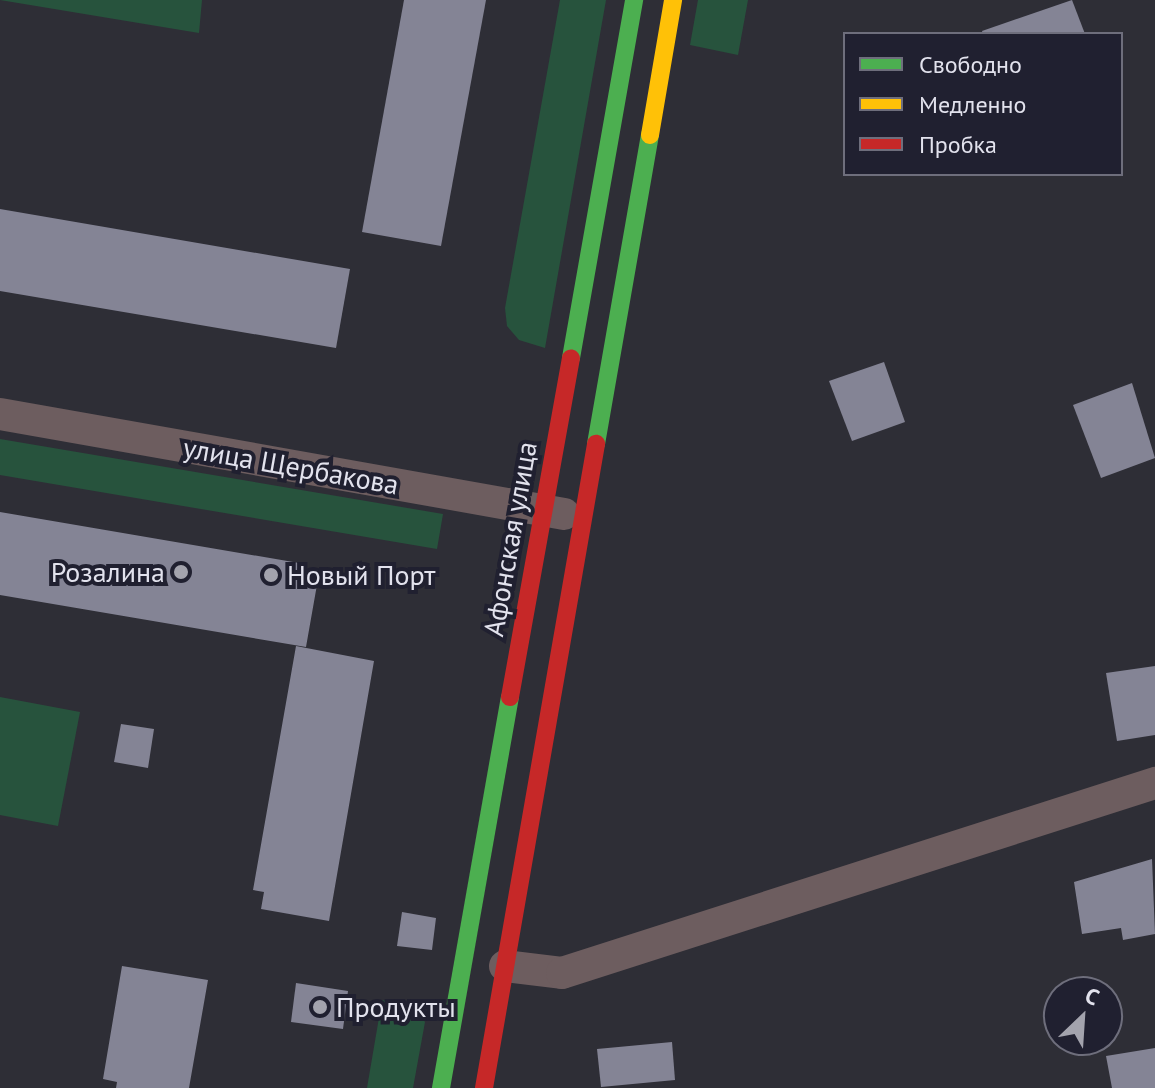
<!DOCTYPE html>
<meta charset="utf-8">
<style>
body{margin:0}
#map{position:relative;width:1155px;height:1088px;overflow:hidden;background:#2e2e36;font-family:"PT Sans",sans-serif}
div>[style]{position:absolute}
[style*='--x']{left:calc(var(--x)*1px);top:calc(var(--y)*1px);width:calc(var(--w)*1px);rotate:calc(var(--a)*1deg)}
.green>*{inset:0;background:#27533d}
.building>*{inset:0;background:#848495}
.street>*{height:32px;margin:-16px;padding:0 16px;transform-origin:16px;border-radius:16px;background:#6d5d5f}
.fast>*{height:18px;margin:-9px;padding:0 9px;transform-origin:9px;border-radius:9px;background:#4caf50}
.slow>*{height:18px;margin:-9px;padding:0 9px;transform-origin:9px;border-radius:9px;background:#ffc107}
.jam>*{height:18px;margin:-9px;padding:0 9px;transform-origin:9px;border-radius:9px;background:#c62828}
.dots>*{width:22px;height:22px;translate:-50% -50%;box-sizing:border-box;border:4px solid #202030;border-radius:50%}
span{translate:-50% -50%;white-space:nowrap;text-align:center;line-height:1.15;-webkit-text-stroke:8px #202030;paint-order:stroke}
.street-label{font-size:28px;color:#e2e2ed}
.poi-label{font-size:28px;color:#e2e2ed}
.right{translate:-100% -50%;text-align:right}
.left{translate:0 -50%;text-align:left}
.legend{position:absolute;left:843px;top:32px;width:280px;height:144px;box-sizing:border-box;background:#202030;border:2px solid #6e6e7c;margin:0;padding:10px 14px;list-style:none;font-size:24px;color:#e2e2ed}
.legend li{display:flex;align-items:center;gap:16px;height:40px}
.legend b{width:40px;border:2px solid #6e6e7c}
.north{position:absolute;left:1043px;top:976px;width:80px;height:80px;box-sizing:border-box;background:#202030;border:2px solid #6e6e7c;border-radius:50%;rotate:25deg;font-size:22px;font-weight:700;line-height:32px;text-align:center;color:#e2e2ed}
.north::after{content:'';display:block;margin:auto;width:28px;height:36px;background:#a3a3ad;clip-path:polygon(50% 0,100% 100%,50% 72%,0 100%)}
</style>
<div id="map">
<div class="green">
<div style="clip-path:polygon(0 0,202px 0,199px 33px)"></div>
<div style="clip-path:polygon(560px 0,606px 0,545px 348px,519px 340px,507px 326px,505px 308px)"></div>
<div style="clip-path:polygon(698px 0,748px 0,738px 55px,690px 45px)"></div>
<div style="clip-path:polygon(0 439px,443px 514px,437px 549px,0 475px)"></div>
<div style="clip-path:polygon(0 697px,80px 712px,58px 826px,0 815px)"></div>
<div style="clip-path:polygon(382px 1000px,412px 1005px,425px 1022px,413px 1088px,367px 1088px)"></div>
</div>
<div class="building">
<div style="clip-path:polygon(404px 0,486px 0,441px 246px,362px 232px)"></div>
<div style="clip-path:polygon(1072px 0,1085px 34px,983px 34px,982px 31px)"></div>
<div style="clip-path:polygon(0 209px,350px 269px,336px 348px,0 291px)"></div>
<div style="clip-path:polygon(884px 362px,905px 422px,852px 441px,829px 381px)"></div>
<div style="clip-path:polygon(1132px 383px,1155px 458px,1101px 478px,1073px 405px)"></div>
<div style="clip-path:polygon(0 512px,299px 563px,296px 576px,318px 579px,306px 647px,0 595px)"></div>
<div style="clip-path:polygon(296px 646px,374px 661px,329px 921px,261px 909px,264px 892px,253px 890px)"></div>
<div style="clip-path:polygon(1155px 666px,1155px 735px,1117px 741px,1106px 673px)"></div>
<div style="clip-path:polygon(121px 724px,154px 729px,148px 768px,114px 762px)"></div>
<div style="clip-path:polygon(1152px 859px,1155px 934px,1123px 940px,1121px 928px,1082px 934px,1074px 882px)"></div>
<div style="clip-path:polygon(402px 912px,436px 918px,432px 950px,397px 946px)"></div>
<div style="clip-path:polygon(122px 966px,208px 980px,189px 1088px,116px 1088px,117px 1082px,103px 1079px)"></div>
<div style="clip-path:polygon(296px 983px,348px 991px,343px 1029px,291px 1022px)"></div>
<div style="clip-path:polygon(672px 1042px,675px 1080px,601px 1087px,597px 1049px)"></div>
<div style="clip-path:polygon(1155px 1048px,1155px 1088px,1112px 1088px,1106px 1056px)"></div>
</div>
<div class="street">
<div style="--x:0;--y:414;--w:573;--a:10.05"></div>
<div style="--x:505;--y:966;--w:57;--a:7"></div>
<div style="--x:562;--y:973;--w:623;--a:-17.77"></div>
</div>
<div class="fast">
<div style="--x:571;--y:358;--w:364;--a:-80"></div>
<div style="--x:596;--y:444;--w:314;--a:-80.1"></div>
<div style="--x:441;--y:1088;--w:397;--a:-80"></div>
</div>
<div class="slow">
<div style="--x:650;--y:135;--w:137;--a:-80.3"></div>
</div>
<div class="jam">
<div style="--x:510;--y:697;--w:344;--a:-79.8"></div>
<div style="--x:484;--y:1088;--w:654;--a:-80.13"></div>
</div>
<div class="dots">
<div style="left:181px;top:572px;background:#a3a3ad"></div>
<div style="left:271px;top:575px;background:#a3a3ad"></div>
<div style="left:320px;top:1007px;background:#a3a3ad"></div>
</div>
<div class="street-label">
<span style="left:291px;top:466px;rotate:10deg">улица Щербакова</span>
<span style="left:510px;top:539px;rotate:-80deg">Афонская улица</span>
</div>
<div class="poi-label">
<span class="right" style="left:165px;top:572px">Розалина</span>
<span class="left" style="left:287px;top:575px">Новый Порт</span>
<span class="left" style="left:336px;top:1007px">Продукты</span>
</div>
<ul class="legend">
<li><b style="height:10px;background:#4caf50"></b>Свободно</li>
<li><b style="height:10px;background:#ffc107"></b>Медленно</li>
<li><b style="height:10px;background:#c62828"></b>Пробка</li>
</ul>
<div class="north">С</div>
</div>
